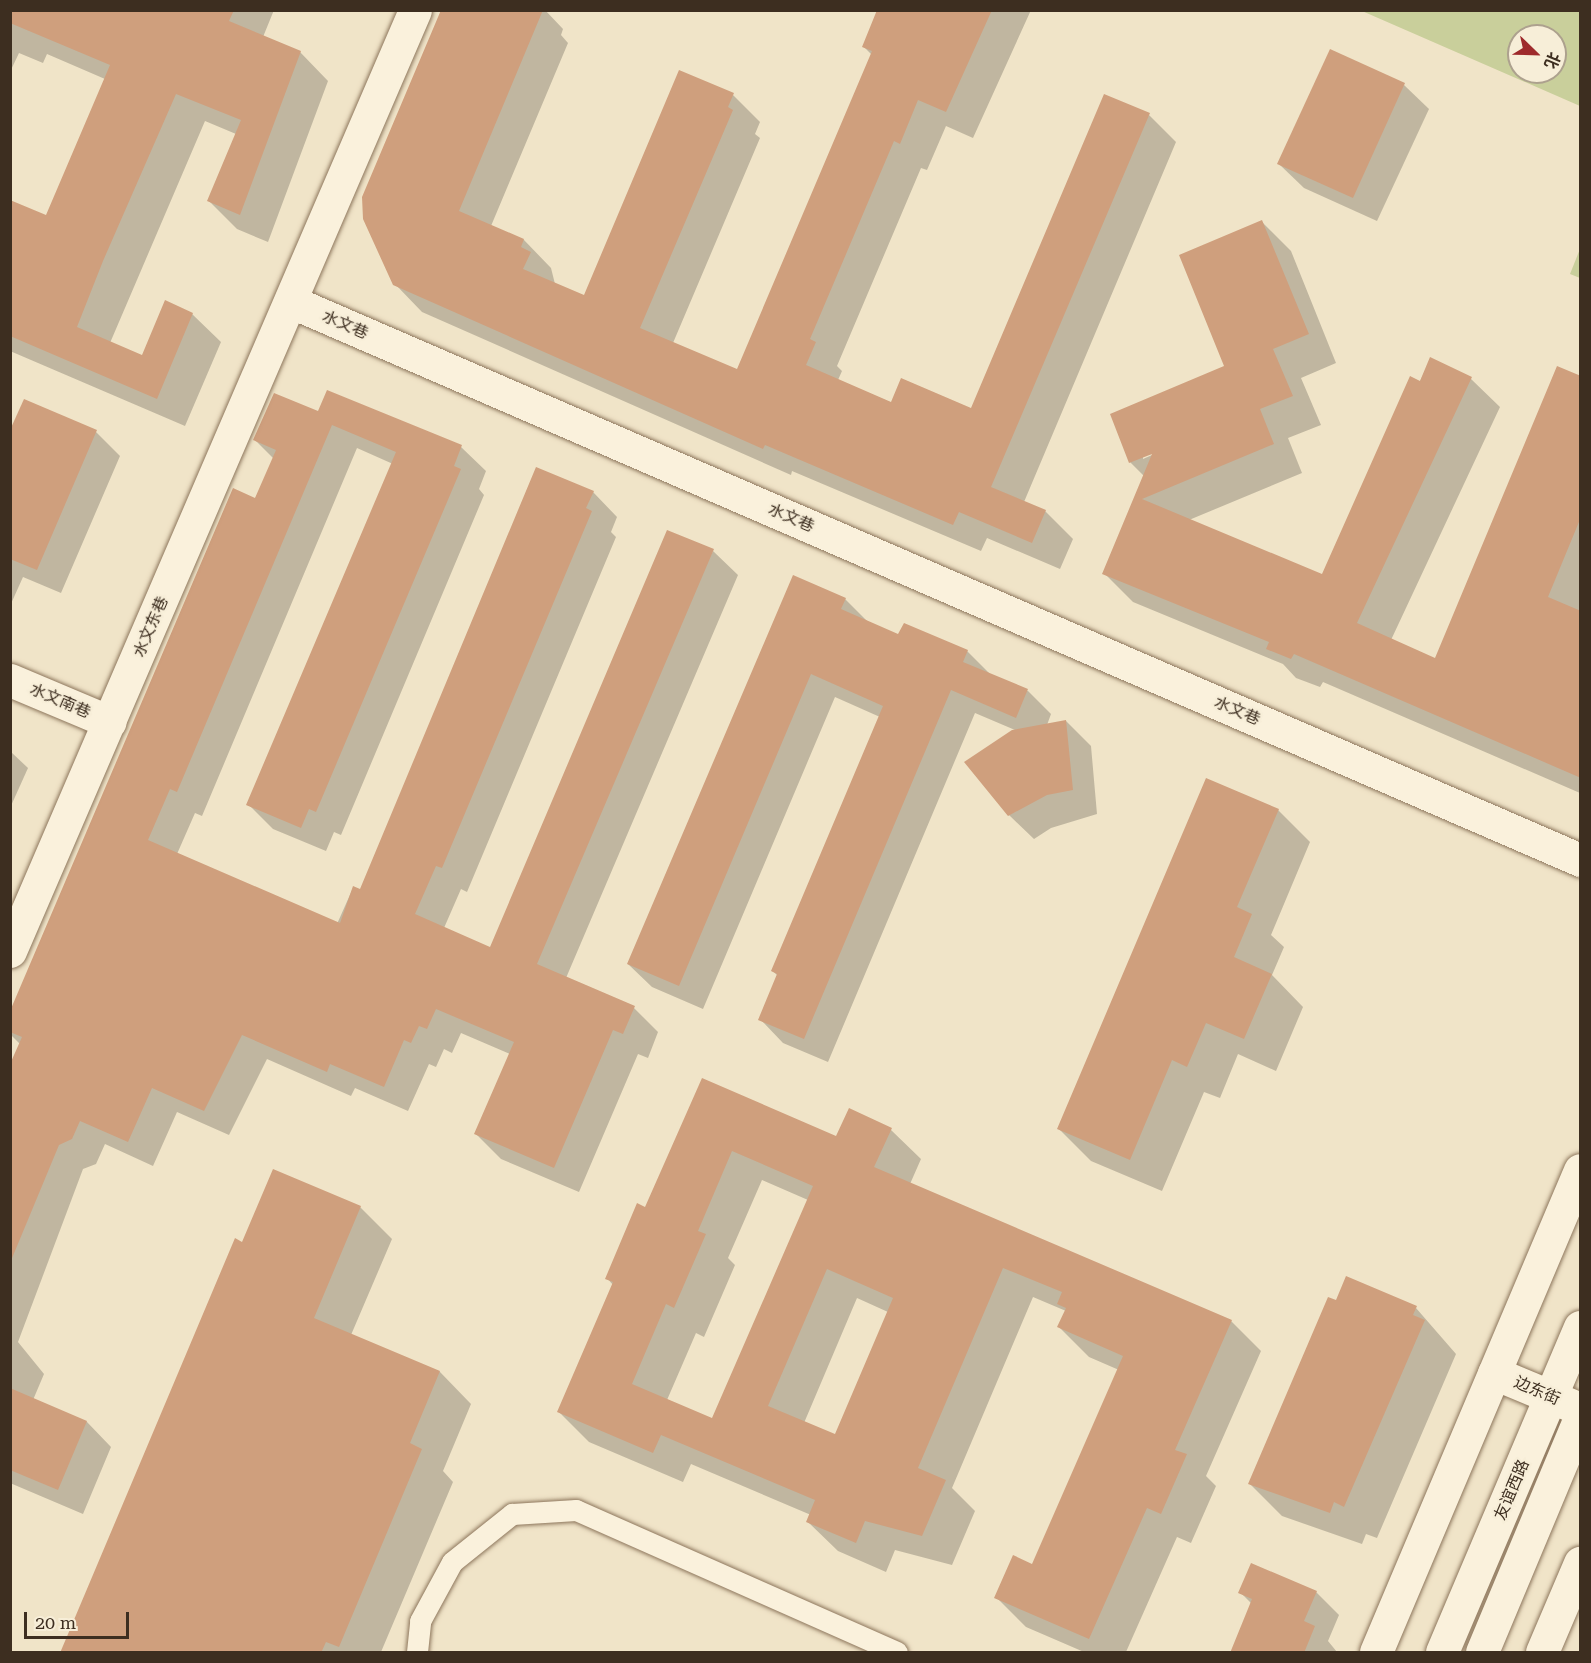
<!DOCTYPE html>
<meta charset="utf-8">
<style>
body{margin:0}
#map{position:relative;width:1591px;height:1663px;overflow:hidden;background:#f0e4c8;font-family:"Roboto Serif","Noto Sans SC",serif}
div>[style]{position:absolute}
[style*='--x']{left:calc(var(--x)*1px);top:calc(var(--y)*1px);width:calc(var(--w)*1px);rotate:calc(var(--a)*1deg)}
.green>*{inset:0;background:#c9cf9b}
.shadow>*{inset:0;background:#0003}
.building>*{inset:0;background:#cf9f7d}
.roads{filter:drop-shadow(0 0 2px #8d765c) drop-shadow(0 0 2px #8d765c)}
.lane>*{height:21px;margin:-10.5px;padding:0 10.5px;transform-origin:10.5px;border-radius:10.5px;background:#faf1dc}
.secondary>*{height:33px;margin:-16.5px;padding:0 16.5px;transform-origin:16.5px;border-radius:16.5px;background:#faf1dc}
span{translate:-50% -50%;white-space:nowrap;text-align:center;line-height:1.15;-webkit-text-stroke:4.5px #f7eed8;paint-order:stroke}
.street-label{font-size:16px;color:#3d2e20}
.frame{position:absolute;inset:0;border:12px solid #3d2e20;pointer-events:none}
.north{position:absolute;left:1507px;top:24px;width:60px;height:60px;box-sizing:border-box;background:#f7eed8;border:2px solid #ada18e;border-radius:50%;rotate:113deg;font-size:16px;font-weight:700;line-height:24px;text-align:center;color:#3d2e20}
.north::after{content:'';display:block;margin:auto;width:21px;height:27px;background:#9e2a2b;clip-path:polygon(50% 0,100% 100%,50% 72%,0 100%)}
.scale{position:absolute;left:24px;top:1612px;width:105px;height:27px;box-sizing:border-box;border:3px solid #3d2e20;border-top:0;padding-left:8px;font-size:18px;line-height:21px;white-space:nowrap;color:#3d2e20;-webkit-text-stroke:4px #f7eed8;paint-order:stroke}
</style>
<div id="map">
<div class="green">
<div style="clip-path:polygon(evenodd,1362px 11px,1580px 11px,1580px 106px,1362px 11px,1519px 36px,1555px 36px,1555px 72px,1519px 72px,1519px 36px)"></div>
<div style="clip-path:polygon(1580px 249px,1580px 278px,1570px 274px)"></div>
</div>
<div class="shadow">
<div style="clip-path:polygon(10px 10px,274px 10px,263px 37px,300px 52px,328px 81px,268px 242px,237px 229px,209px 201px,236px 134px,205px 121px,110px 343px,142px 357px,192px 314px,221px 342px,185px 426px,10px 351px,10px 202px,47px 217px,105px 79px,47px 54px,43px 63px,19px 53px,10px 72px)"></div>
<div style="clip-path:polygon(443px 10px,545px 10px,563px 29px,561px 35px,568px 43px,491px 226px,524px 240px,551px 268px,555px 284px,585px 297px,733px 95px,760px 122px,755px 134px,760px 138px,673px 343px,737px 371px,872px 55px,864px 47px,879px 10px,1031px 10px,973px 138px,946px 126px,927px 170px,921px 168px,837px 366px,842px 371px,838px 380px,892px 403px,971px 410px,1149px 115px,1176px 142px,1024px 502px,1045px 511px,1073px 539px,1060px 569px,987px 538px,981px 551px,792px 471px,791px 475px,422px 312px,395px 284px)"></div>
<div style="clip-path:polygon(1404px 85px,1429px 109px,1377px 221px,1304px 188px,1279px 164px)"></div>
<div style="clip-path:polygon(evenodd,1262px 222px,1291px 251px,1336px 363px,1301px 378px,1321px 425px,1288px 438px,1302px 473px,1189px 520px,1323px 576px,1431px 359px,1471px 379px,1500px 407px,1391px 640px,1435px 660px,1580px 378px,1580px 793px,1323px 682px,1320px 687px,1296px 678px,1283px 664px,1133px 602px,1104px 573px,1144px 476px,1130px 462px,1226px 367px,1262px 222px,1159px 452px,1143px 459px,1143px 456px,1159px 452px)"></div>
<div style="clip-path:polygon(328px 392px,461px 447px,486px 471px,479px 489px,484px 495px,341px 835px,334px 832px,326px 851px,273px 829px,248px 804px,393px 464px,357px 448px,202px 816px,195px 813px,177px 854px,337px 924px,353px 888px,360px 891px,593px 492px,617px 517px,611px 532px,616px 537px,467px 892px,461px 889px,444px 928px,491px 949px,713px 551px,738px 575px,566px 978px,634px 1008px,658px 1032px,648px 1058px,638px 1054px,579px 1192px,501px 1159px,476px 1134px,510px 1054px,461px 1033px,452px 1053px,444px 1049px,436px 1067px,429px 1064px,408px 1111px,355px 1088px,351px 1096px,267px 1059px,229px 1135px,177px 1112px,153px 1166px,105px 1144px,96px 1164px,83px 1169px,18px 1342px,44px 1374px,33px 1400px,87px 1422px,111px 1447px,83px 1514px,10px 1483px,10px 1066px,20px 1044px,10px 1034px,10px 1015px,274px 459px,255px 440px,319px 413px)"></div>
<div style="clip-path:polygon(96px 432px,120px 456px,61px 593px,23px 577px,10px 606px,10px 433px)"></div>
<div style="clip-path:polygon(845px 599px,869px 623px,899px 636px,967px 651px,991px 675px,1028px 691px,1051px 714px,1047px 725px,1066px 721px,1091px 746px,1097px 814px,1051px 828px,1034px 839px,1009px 815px,1015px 730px,975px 713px,828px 1062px,783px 1043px,760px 1019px,778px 976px,773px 971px,880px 717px,835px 697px,703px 1009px,652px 987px,628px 964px)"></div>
<div style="clip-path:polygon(10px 751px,28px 768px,10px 808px)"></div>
<div style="clip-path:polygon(1278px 810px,1310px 842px,1271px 935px,1284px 947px,1272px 975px,1303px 1007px,1276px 1071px,1238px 1054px,1220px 1098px,1204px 1092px,1162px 1191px,1091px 1161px,1058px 1128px)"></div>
<div style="clip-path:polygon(evenodd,702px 1080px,837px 1138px,891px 1130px,921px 1159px,910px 1184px,1231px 1321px,1261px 1351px,1206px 1476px,1216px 1486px,1191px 1543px,1177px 1537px,1126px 1652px,1084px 1652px,1026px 1627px,996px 1597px,1033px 1566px,1119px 1370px,1089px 1357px,1059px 1327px,1066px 1311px,1033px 1297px,952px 1488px,975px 1511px,952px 1565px,895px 1550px,886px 1572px,838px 1551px,808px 1522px,811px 1515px,691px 1464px,683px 1482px,589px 1442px,559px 1412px,613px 1285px,607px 1278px,646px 1209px,702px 1080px,762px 1180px,808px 1200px,713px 1420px,667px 1400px,696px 1333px,704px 1337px,735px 1265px,728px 1258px,762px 1180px,702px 1080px,857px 1298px,888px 1312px,836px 1436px,804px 1423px,857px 1298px)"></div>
<div style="clip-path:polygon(360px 1207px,392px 1239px,351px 1335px,440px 1372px,471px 1404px,443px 1471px,453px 1482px,381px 1652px,66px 1652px,243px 1244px)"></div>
<div style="clip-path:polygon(1416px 1308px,1456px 1354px,1377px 1538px,1366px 1534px,1362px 1544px,1282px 1516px,1250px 1484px)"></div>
<div style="clip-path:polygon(1240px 1592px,1316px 1592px,1339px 1615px,1328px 1641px,1337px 1652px,1231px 1652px,1252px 1604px)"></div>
</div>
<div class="building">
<div style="clip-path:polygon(10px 10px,234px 10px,229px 21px,301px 51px,240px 215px,207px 201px,241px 120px,176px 94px,103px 261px,77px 327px,142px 355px,165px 300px,193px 313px,157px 399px,10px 336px,10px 200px,46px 215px,110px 65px,10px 23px)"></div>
<div style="clip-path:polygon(441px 10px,543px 10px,459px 211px,524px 239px,521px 247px,531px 252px,523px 269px,584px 295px,679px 70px,734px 93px,728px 107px,733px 110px,640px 328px,737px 369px,872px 51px,862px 47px,877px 10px,992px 10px,946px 112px,918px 100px,900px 144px,894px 141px,810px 339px,816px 342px,806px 365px,891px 402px,901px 378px,971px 408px,1104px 94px,1150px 113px,991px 487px,1046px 510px,1032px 543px,959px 512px,953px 525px,765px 445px,763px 449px,393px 285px,363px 219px,362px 197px)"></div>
<div style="clip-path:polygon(1330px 49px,1405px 83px,1353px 198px,1277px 164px)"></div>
<div style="clip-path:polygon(1262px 220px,1309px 334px,1273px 349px,1293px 396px,1260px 409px,1274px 444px,1142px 499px,1322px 574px,1410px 376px,1420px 381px,1430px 357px,1472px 377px,1357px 623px,1435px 658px,1557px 366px,1581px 376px,1581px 517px,1548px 597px,1581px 611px,1581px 778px,1294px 654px,1291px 659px,1266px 649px,1269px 642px,1102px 574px,1152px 454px,1129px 463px,1110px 414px,1224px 366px,1179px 255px)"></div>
<div style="clip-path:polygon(327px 390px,462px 445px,454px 466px,461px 469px,316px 812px,309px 809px,301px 828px,246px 805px,396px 452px,332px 425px,177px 792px,170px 789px,148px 840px,340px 923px,353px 886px,360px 889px,536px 467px,594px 491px,586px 508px,592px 511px,442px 868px,436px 866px,415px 914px,490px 947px,667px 530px,714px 549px,537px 964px,635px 1006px,623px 1034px,613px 1030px,554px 1168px,474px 1134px,514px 1042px,436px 1009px,427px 1029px,419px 1026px,411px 1043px,404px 1040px,384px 1087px,330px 1064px,327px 1072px,242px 1035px,204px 1111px,152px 1088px,128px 1142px,80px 1121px,72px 1139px,59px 1145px,10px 1263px,10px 1064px,22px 1037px,10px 1032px,10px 1011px,233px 488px,255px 498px,276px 450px,253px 440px,274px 393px,318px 411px)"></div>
<div style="clip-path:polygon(24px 399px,97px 430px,37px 570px,10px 559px,10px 430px)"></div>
<div style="clip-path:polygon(793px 575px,846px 598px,841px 609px,898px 634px,904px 623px,968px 650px,963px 662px,1028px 689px,1016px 718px,951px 690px,804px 1039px,758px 1020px,777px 974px,771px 971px,883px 706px,811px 674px,679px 986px,627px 964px)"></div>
<div style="clip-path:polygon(1066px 720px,1073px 790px,1047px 795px,1008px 816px,964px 762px,1012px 730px)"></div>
<div style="clip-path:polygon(1206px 778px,1279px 809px,1237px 907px,1252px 914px,1234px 957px,1272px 974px,1244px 1039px,1206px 1023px,1187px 1067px,1172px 1060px,1130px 1160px,1057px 1129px)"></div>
<div style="clip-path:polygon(evenodd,702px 1078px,836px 1136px,849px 1108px,892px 1128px,874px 1167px,1232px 1320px,1175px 1450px,1187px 1454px,1161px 1514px,1147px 1508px,1089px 1639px,994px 1598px,1013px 1555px,1032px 1564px,1123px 1356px,1057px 1327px,1066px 1308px,1057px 1304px,1062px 1292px,1003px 1268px,918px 1468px,946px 1480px,922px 1536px,865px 1521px,856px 1543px,806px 1522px,815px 1500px,661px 1435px,653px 1453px,557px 1412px,613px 1282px,605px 1279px,637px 1203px,645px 1207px,702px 1078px,732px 1151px,813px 1186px,712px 1418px,632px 1384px,666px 1304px,674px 1308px,706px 1234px,698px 1231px,732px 1151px,702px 1078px,827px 1269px,893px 1298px,835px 1434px,768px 1406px,827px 1269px)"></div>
<div style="clip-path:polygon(273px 1169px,361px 1206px,314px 1318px,440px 1371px,410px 1443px,422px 1449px,339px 1647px,326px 1642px,321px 1653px,60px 1653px,235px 1238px,242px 1242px)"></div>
<div style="clip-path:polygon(1346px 1276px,1417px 1306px,1413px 1315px,1425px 1320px,1344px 1507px,1334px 1502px,1330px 1513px,1248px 1484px,1328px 1297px,1336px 1300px)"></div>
<div style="clip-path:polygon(10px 1388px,87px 1421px,58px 1490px,10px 1470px)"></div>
<div style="clip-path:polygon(1251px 1563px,1317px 1591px,1304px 1621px,1315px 1626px,1304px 1653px,1230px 1653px,1252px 1599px,1238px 1593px)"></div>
</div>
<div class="roads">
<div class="lane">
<div style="--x:417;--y:1652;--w:31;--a:-84"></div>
<div style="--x:420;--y:1621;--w:67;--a:-61.5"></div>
<div style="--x:452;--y:1562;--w:77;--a:-38.7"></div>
<div style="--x:512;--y:1514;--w:64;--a:-3.6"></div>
<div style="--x:576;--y:1510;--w:351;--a:23.9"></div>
</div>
<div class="secondary">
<div style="--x:292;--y:302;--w:1404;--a:23.42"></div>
<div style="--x:10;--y:680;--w:108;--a:22.8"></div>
<div style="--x:10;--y:951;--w:1024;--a:-66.71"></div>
<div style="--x:1494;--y:1373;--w:83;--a:22.6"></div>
<div style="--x:1376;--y:1652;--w:523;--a:-67.06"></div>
<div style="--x:1442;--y:1652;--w:353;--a:-67"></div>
<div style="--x:1482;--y:1652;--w:254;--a:-67.3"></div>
<div style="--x:1542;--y:1652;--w:97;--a:-66.9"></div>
</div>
</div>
<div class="street-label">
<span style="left:345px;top:325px;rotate:23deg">水文巷</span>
<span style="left:791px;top:518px;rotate:23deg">水文巷</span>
<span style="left:151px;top:627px;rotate:-67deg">水文东巷</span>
<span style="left:60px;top:701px;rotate:23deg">水文南巷</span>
<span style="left:1237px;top:711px;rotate:23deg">水文巷</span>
<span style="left:1537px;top:1391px;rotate:23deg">边东街</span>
<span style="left:1512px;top:1490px;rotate:-67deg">友谊西路</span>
</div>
<div class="frame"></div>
<div class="north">北</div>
<div class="scale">20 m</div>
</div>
